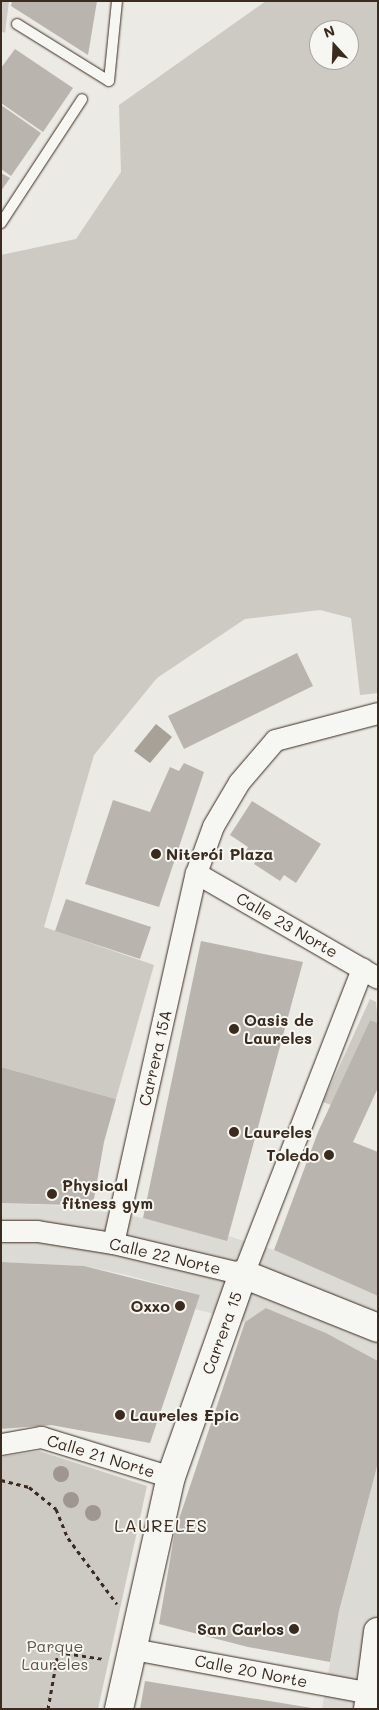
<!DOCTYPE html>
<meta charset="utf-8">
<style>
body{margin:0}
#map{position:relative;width:379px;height:1710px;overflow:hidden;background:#ebeae5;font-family:Mali,sans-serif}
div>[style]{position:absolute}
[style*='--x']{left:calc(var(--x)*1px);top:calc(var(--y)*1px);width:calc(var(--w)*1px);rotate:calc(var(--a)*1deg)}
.built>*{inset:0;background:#dcdad4}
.green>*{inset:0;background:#cdcac4}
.water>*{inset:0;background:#a8a198}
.building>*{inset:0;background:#bab4ae}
.path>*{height:3px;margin-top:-1.5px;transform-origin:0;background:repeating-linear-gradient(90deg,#3b2a1e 0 4px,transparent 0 8px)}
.roads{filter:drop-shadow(0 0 1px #3b2a1e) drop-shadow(0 0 1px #3b2a1e)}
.lane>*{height:10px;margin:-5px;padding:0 5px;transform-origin:5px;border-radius:5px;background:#f6f6f2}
.street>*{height:21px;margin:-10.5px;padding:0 10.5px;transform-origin:10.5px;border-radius:10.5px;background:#f6f6f2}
.secondary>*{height:28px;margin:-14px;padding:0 14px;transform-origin:14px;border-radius:14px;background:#f6f6f2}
.trees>*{width:16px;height:16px;margin:-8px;border-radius:50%;background:#9f968f}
.dots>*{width:14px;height:14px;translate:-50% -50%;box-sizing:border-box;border:2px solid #f6f6f2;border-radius:50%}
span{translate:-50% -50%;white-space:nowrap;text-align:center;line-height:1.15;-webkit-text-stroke:4px #f6f6f2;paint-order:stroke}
.poi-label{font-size:16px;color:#3b2a1e;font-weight:700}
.left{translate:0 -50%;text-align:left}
.right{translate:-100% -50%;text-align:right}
.street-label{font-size:16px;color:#3b2a1e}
.park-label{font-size:16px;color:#605248}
.neighbourhood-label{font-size:18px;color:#3b2a1e;letter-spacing:1px}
.frame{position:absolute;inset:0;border:2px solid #3b2a1e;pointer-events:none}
.north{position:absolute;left:309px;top:20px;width:50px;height:50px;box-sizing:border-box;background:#f6f6f2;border:1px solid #aba49d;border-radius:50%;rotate:340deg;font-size:14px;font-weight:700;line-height:20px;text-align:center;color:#3b2a1e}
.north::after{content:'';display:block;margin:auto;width:18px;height:22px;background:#3b2a1e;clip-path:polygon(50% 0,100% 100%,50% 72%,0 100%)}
</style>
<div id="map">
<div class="built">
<div style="clip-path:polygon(1px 1203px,68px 1206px,143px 1218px,228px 1236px,274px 1250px,378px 1296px,378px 1361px,326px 1333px,267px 1308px,245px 1322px,195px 1309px,200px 1295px,127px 1275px,84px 1266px,1px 1262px)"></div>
<div style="clip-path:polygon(378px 1463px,378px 1709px,322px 1709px,339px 1611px)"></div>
</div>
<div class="green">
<div style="clip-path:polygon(1px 1px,9px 1px,5px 33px,1px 31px)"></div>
<div style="clip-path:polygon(evenodd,266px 1px,378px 1px,378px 693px,360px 695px,351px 618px,320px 610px,245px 619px,157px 678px,94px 755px,44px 927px,154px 965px,116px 1099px,1px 1067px,1px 255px,76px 239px,121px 172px,119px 105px,266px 1px,319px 30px,349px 30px,349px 60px,319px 60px,319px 30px)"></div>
<div style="clip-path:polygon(370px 999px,376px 1002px,378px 1023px,370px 1020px,331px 1105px,323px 1102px)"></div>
<div style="clip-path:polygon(39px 1451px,147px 1486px,98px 1709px,1px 1709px,1px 1457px)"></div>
</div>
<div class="water">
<div style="clip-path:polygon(156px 724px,172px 737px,150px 763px,134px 751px)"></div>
</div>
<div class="building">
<div style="clip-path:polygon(12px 1px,97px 1px,88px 55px,11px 6px)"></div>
<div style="clip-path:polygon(15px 49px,73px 88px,43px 132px,1px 103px,1px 68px)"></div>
<div style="clip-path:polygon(1px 105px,41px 133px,11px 176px,1px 169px)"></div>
<div style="clip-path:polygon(1px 173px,10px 178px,1px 191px)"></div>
<div style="clip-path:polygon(297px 653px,313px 686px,184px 749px,168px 716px)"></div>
<div style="clip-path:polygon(184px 763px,204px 772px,159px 907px,85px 884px,113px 800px,150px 812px,170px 767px,179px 771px)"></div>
<div style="clip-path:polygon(252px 801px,321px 844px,296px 883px,284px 875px,280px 881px,254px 864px,257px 859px,246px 851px,248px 847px,230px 835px)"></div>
<div style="clip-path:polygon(66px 899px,151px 927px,140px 959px,55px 931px)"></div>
<div style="clip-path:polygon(201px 941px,303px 962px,227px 1241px,143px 1218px)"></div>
<div style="clip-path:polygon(370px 1020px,378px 1023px,378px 1088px,353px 1142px,378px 1152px,378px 1296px,274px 1250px,318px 1132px)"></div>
<div style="clip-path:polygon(1px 1067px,116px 1099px,104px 1142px,92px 1210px,68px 1205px,1px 1203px)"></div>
<div style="clip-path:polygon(1px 1262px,84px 1266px,200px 1295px,150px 1443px,51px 1425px,1px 1429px)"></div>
<div style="clip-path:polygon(266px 1308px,326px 1333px,378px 1361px,378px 1463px,339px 1611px,330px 1662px,248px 1647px,159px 1624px,175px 1531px,245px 1322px)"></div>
<div style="clip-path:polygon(145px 1681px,312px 1708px,312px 1709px,140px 1709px)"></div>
</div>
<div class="path">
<div style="--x:1;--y:1480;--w:29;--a:14"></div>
<div style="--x:29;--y:1487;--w:35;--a:39"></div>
<div style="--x:56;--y:1509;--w:31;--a:68"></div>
<div style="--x:68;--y:1538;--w:82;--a:53.4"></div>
<div style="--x:48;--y:1709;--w:58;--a:-80"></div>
<div style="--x:58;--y:1652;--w:47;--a:8.7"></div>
</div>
<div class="roads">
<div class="lane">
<div style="--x:17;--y:24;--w:108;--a:31.8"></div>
<div style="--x:109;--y:81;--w:80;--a:-84.3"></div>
<div style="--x:1;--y:223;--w:148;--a:-56.8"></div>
</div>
<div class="street">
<div style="--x:196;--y:873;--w:210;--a:30"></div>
<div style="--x:1;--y:1231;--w:36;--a:0"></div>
<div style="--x:37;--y:1231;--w:77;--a:9"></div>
<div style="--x:113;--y:1243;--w:134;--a:13.4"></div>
<div style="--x:243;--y:1274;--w:328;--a:-68.7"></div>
<div style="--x:113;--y:1243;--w:379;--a:-77.4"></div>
<div style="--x:196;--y:873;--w:50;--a:-70.1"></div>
<div style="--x:213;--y:826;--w:51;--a:-59.4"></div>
<div style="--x:239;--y:782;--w:55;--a:-49.4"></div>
<div style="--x:275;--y:740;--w:106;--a:-14.7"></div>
<div style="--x:1;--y:1444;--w:41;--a:-9.9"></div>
<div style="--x:41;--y:1437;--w:136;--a:17.1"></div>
<div style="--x:133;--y:1649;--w:241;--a:10.5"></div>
</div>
<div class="secondary">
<div style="--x:119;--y:1709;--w:238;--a:-77.4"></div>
<div style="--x:171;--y:1477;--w:215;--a:-70.5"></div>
<div style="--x:243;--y:1274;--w:145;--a:21.8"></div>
<div style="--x:368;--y:1709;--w:78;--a:-82.6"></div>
</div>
</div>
<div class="trees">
<div style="left:61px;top:1474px"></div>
<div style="left:71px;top:1500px"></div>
<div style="left:93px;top:1513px"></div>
</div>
<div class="dots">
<div style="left:156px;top:854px;background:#3b2a1e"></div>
<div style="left:234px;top:1029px;background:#3b2a1e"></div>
<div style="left:234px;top:1132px;background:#3b2a1e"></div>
<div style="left:329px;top:1155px;background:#3b2a1e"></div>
<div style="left:52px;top:1194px;background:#3b2a1e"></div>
<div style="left:180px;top:1306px;background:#3b2a1e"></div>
<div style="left:120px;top:1415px;background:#3b2a1e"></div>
<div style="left:294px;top:1629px;background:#3b2a1e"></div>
</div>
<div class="poi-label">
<span class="left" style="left:166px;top:854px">Niterói Plaza</span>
<span class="left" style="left:244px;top:1029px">Oasis de<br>Laureles</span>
<span class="left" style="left:244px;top:1132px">Laureles</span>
<span class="right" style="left:319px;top:1155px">Toledo</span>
<span class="left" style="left:62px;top:1194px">Physical<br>fitness gym</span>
<span class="right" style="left:170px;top:1306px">Oxxo</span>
<span class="left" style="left:130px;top:1415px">Laureles Epic</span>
<span class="right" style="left:284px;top:1629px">San Carlos</span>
</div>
<div class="street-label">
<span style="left:287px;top:925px;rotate:30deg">Calle 23 Norte</span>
<span style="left:155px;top:1058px;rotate:-77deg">Carrera 15A</span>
<span style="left:165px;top:1256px;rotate:13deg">Calle 22 Norte</span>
<span style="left:222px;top:1333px;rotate:-70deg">Carrera 15</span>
<span style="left:101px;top:1456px;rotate:17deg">Calle 21 Norte</span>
<span style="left:251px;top:1671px;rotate:11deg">Calle 20 Norte</span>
</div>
<div class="park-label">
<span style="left:55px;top:1655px">Parque<br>Laureles</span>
</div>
<div class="neighbourhood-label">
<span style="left:161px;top:1525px">LAURELES</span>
</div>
<div class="frame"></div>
<div class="north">N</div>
</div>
